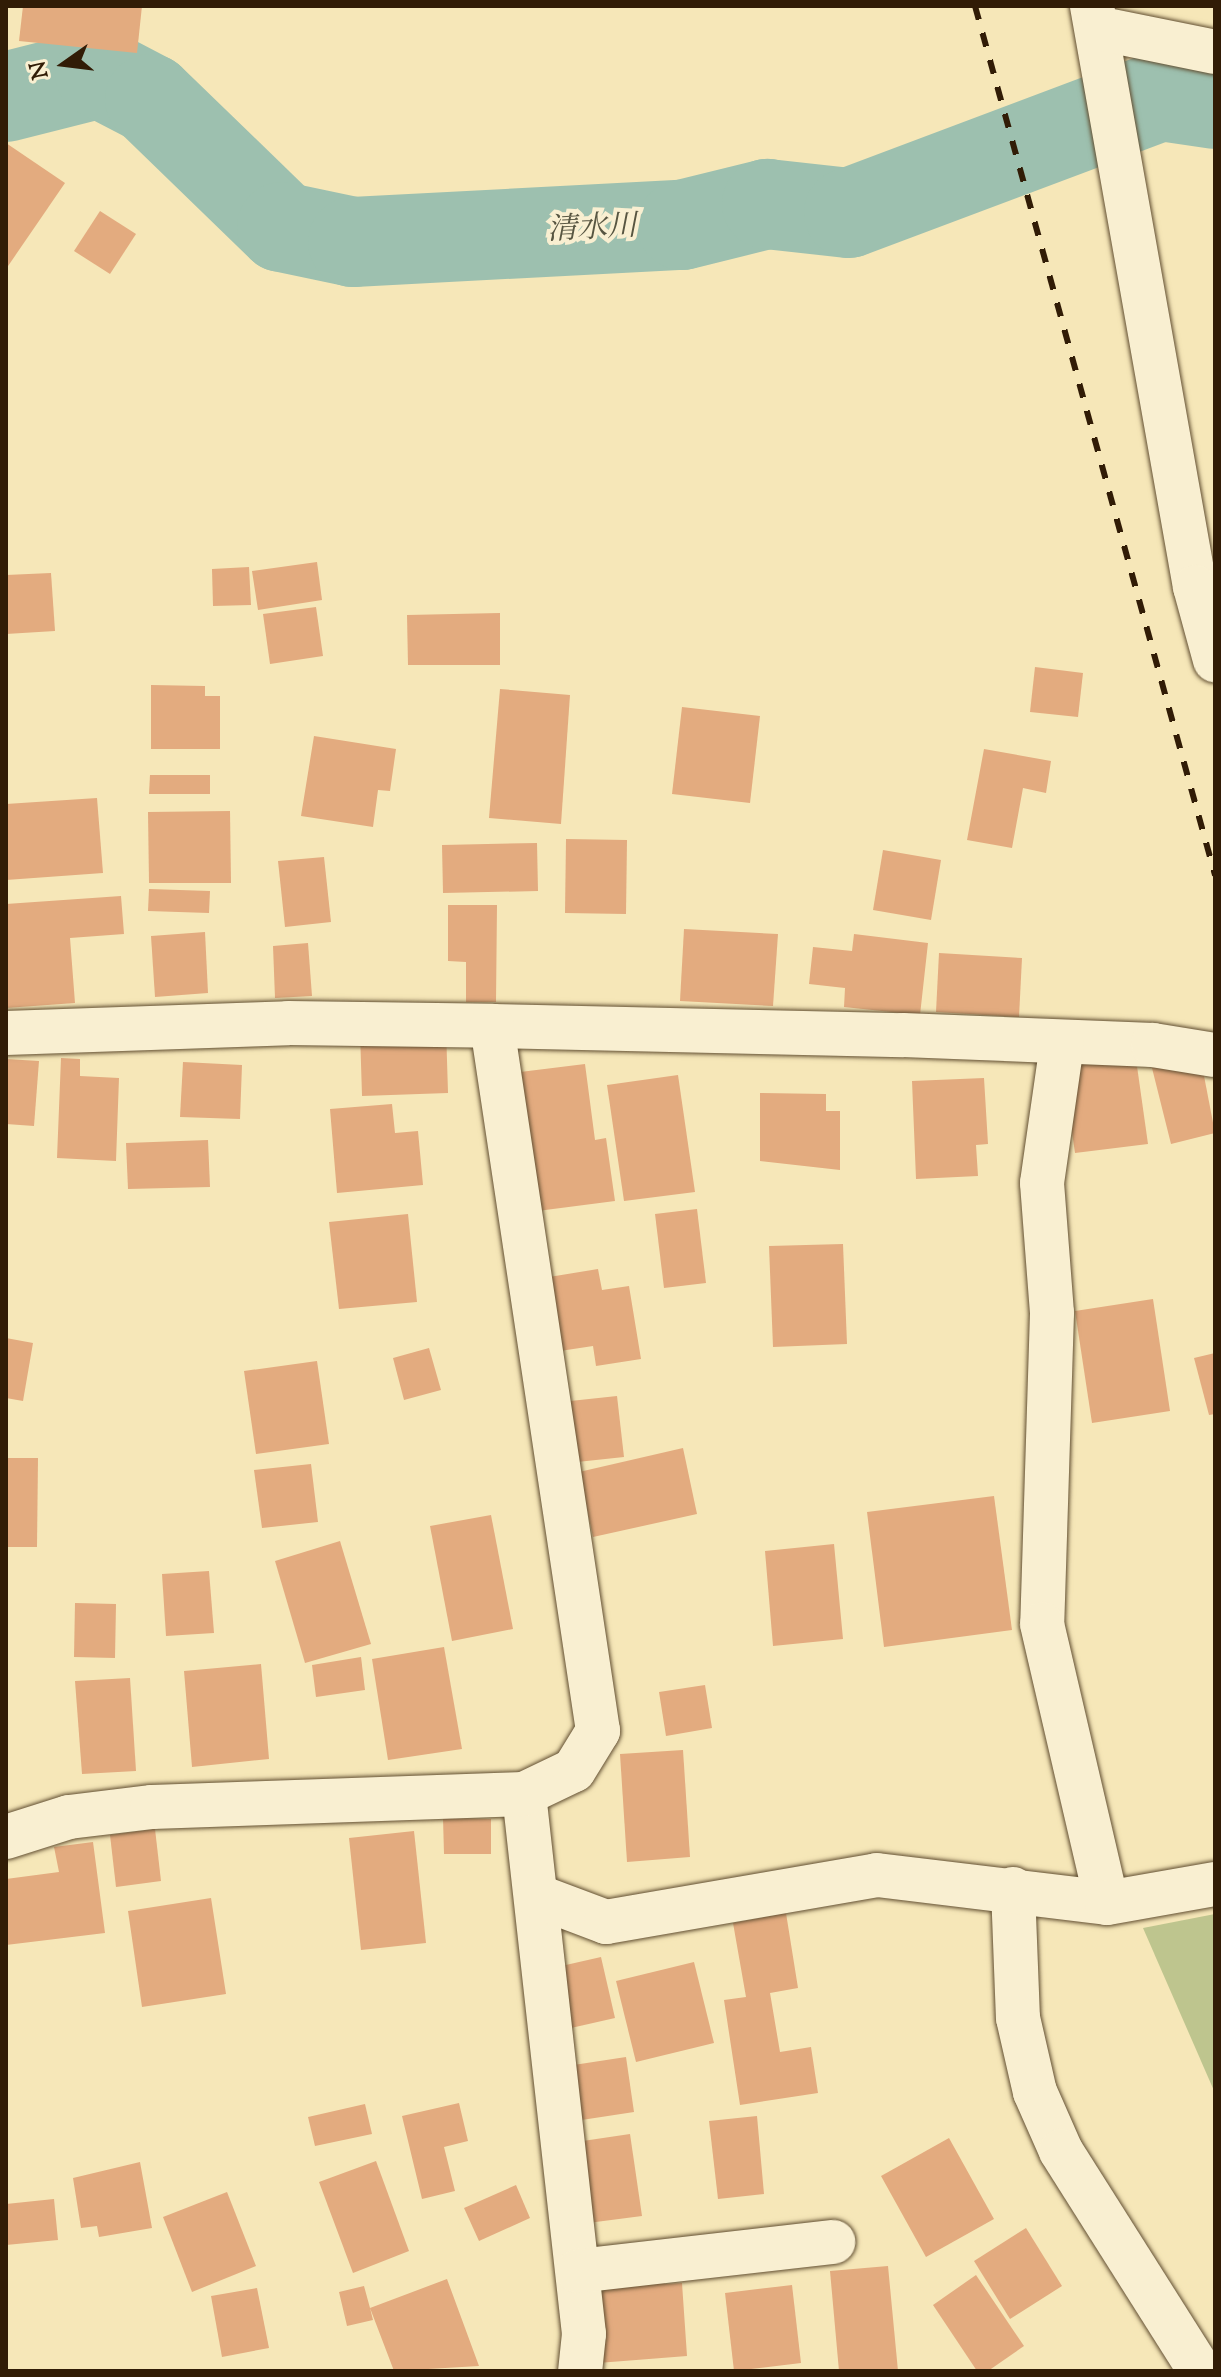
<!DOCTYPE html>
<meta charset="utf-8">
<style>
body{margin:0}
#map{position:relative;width:1221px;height:2377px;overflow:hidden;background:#f6e7b8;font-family:"Sorts Mill Goudy","Noto Serif JP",serif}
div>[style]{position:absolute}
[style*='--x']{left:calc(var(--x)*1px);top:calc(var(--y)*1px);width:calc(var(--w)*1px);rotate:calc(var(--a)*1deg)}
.green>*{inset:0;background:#bec58e}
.river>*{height:90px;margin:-45px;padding:0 45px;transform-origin:45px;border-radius:45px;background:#9dc0af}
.building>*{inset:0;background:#e3ab7f}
.roads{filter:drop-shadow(0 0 2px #624f32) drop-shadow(0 0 2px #624f32)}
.minor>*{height:44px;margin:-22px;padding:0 22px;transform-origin:22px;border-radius:22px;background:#f9efd1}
.rail>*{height:6px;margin-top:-3px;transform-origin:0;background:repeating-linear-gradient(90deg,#311c06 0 14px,transparent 0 28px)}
span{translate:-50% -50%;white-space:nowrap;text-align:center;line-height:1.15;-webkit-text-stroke:8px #f9efd1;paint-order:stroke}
.water-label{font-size:30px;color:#575541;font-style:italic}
.frame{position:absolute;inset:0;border:8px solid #311c06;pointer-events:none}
.north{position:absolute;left:24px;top:24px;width:80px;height:80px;-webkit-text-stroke:6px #f9efd1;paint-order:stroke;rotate:256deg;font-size:22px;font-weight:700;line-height:32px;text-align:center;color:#311c06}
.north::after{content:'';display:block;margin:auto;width:28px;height:36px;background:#311c06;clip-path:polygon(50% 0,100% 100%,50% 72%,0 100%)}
</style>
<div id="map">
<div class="green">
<div style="clip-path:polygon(1215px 1914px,1215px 2093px,1143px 1928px)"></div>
</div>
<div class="river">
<div style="--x:6;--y:97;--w:97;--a:-14.3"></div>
<div style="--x:100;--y:73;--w:56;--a:27.5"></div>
<div style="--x:150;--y:99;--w:184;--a:44.1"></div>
<div style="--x:282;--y:227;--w:73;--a:11.9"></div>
<div style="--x:353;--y:242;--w:329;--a:-3"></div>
<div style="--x:682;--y:225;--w:88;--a:-13.9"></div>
<div style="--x:767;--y:204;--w:82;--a:6.3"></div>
<div style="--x:849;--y:213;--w:333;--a:-20.6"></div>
<div style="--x:1161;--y:96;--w:55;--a:8.4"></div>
</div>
<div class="building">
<div style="clip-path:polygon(23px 6px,142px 6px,137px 53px,19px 41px)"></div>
<div style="clip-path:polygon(6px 143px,65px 183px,6px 269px)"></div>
<div style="clip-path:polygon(100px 211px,136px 234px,110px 274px,74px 251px)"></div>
<div style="clip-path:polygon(317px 562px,322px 600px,258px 610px,252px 571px)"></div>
<div style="clip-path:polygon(249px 567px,251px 605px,213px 606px,212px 569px)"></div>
<div style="clip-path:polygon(51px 573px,55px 631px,6px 634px,6px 575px)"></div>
<div style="clip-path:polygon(316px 607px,323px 656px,270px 664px,263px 614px)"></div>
<div style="clip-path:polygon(500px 613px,500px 665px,408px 665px,407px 615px)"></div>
<div style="clip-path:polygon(1035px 667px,1083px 673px,1078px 717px,1030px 712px)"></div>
<div style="clip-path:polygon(151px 685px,205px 686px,205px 696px,220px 696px,220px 749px,151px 749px)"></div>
<div style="clip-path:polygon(500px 689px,570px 695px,561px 824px,489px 818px)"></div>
<div style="clip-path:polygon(682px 707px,760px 716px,750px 803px,672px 794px)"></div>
<div style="clip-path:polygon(314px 736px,396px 749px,390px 791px,378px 790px,373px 827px,301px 816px)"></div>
<div style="clip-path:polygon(984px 749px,1051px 761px,1046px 793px,1023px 788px,1012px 848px,967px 840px)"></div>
<div style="clip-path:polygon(150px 775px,210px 775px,210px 794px,149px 794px)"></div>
<div style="clip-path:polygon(97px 798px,103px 873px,6px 880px,6px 804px)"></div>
<div style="clip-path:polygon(230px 811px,231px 883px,149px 883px,148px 812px)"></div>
<div style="clip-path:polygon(566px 839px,627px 840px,626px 914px,565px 913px)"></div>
<div style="clip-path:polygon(537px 843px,538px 891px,443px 893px,442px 845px)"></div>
<div style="clip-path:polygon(883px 850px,941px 860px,931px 920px,873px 910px)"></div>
<div style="clip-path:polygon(324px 857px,331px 922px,285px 927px,278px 861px)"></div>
<div style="clip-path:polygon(149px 889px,210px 891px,209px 913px,148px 911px)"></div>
<div style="clip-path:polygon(121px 896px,124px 934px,70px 938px,75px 1003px,6px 1008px,6px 904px)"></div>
<div style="clip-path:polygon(448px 905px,497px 905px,496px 1002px,466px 1002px,466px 962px,448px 961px)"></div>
<div style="clip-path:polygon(684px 929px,778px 934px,773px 1006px,680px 1001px)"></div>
<div style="clip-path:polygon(205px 932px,208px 993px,155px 997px,151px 936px)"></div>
<div style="clip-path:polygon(854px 934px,928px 943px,920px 1015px,844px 1007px,845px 988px,809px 984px,813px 947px,852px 951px)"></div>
<div style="clip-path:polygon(308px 943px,312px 996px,275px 998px,273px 946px)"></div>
<div style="clip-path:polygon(939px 953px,1022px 958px,1019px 1017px,936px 1012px)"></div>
<div style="clip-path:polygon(446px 1028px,448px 1093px,362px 1096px,360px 1032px)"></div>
<div style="clip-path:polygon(1135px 1052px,1148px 1144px,1075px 1153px,1062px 1062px)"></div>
<div style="clip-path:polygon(1200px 1055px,1215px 1133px,1171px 1144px,1152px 1068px)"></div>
<div style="clip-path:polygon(61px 1058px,80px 1059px,80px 1076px,119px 1078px,116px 1161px,57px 1158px)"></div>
<div style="clip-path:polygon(6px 1059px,39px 1061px,34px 1126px,6px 1124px)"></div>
<div style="clip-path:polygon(183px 1062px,242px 1065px,240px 1119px,180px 1117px)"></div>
<div style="clip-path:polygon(585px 1064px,595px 1140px,606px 1138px,615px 1201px,522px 1213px,504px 1074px)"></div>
<div style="clip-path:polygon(678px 1075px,695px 1192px,624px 1201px,607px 1085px)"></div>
<div style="clip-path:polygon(984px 1078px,988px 1144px,976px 1145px,978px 1176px,916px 1179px,912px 1081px)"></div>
<div style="clip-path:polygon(760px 1093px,826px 1094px,826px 1111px,840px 1111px,840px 1170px,760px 1161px)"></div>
<div style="clip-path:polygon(392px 1104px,395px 1133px,418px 1131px,423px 1185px,337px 1193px,330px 1109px)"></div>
<div style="clip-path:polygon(208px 1140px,210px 1187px,128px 1189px,126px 1143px)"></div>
<div style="clip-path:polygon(697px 1209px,706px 1283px,664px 1288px,655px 1214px)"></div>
<div style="clip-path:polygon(408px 1214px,417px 1302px,339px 1309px,329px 1222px)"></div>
<div style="clip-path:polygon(843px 1244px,847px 1344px,773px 1347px,769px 1246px)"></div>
<div style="clip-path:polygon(598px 1269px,602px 1290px,629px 1286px,641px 1359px,596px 1366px,593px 1346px,547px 1353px,537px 1279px)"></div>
<div style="clip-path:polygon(1153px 1299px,1170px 1411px,1092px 1423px,1075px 1311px)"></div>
<div style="clip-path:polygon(6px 1338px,33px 1343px,23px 1401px,6px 1398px)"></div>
<div style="clip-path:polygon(429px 1348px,441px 1390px,404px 1400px,393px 1358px)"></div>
<div style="clip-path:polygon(1215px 1353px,1215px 1414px,1209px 1415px,1194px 1358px)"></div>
<div style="clip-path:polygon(317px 1361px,329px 1444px,256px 1454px,244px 1371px)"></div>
<div style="clip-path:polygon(617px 1396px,624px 1457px,568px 1463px,561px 1402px)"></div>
<div style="clip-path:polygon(683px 1448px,697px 1514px,593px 1537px,579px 1472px)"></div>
<div style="clip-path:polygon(6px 1458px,38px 1458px,37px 1547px,6px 1547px)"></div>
<div style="clip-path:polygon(311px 1464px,318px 1522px,262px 1528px,254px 1470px)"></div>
<div style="clip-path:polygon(994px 1496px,1012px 1630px,884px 1647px,867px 1512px)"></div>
<div style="clip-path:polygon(491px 1515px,513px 1629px,452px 1641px,430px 1526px)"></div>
<div style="clip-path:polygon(340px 1541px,371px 1644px,305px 1663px,275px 1561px)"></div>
<div style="clip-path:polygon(834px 1544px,843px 1639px,773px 1646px,765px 1551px)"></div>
<div style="clip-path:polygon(209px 1571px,214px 1633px,166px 1636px,162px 1574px)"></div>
<div style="clip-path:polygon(75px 1603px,116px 1604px,115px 1658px,74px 1657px)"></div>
<div style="clip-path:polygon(444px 1647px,462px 1749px,388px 1760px,372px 1659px)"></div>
<div style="clip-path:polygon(361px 1657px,365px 1690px,316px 1697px,312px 1665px)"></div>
<div style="clip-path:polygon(261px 1664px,269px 1759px,192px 1767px,184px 1671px)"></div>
<div style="clip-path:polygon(130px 1678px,136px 1771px,82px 1774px,75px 1681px)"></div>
<div style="clip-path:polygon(705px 1685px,712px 1728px,666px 1736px,659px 1692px)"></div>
<div style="clip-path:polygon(683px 1750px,690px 1857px,627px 1862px,620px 1754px)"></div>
<div style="clip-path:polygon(443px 1818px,491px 1819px,491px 1854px,444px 1854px)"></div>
<div style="clip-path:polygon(155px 1829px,161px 1881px,116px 1887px,110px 1835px)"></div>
<div style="clip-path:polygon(414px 1831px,426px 1943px,361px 1950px,349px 1838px)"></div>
<div style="clip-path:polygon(93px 1842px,105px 1933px,6px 1945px,6px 1879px,59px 1872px,54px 1847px)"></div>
<div style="clip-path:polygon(211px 1898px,226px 1994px,142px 2007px,128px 1911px)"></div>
<div style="clip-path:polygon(786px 1913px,798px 1988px,770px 1993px,780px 2052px,811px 2047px,818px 2093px,740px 2105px,724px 2000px,746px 1997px,733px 1923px)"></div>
<div style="clip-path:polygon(601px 1957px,615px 2018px,571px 2028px,557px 1967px)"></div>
<div style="clip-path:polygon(694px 1962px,714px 2043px,636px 2062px,616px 1981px)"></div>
<div style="clip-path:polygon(626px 2057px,634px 2112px,575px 2121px,567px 2066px)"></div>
<div style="clip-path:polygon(459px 2103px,468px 2141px,444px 2147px,455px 2191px,422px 2199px,402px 2116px)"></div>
<div style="clip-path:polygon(365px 2104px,372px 2134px,315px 2146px,308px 2117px)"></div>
<div style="clip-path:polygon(757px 2116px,764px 2194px,718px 2199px,709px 2121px)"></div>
<div style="clip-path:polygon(630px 2134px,642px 2216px,588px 2223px,576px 2142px)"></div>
<div style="clip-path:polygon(949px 2138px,994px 2219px,926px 2257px,881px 2176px)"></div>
<div style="clip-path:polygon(376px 2161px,409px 2251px,353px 2273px,319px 2182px)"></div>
<div style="clip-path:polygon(140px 2162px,152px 2228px,99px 2237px,97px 2226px,81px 2228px,73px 2178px)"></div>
<div style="clip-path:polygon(516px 2185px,530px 2218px,479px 2241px,464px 2208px)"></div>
<div style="clip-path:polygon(227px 2192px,256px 2266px,192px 2292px,163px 2217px)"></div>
<div style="clip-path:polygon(54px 2199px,58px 2240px,6px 2245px,6px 2204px)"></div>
<div style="clip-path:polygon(1026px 2228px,1062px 2286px,1010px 2319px,974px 2261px)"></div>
<div style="clip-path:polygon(888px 2266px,898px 2371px,839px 2371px,830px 2271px)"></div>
<div style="clip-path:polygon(664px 2269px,665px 2284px,682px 2283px,687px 2356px,598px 2363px,591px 2276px)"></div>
<div style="clip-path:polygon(976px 2275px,1024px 2346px,988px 2371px,977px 2371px,933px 2305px)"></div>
<div style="clip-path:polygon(447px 2279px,479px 2366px,394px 2371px,370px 2308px,373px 2320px,347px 2326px,339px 2292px,364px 2286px,370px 2308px)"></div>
<div style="clip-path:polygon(792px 2285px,801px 2363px,734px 2371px,725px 2293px)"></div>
<div style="clip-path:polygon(257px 2288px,269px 2348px,222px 2357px,211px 2296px)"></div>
</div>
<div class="roads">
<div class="minor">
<div style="--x:1092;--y:6;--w:590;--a:79.95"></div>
<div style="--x:1195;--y:587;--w:76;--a:74.7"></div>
<div style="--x:1102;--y:29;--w:115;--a:11.5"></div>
<div style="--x:6;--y:1033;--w:282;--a:-2"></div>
<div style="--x:288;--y:1023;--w:204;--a:0.8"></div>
<div style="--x:492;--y:1026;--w:411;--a:1.3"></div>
<div style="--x:903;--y:1035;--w:250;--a:2.3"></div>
<div style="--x:1153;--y:1045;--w:62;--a:9.3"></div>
<div style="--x:1062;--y:1044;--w:140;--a:98.2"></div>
<div style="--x:1042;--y:1183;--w:130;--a:85.6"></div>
<div style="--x:1052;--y:1313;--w:311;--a:91.8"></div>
<div style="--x:1042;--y:1624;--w:286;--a:76.9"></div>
<div style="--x:524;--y:1794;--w:543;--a:83.66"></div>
<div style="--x:584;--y:2334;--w:37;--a:96"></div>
<div style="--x:6;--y:1837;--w:66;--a:-17.6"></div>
<div style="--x:69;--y:1817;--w:84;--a:-6.9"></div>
<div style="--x:152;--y:1807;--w:372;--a:-2"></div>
<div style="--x:524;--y:1794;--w:55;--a:-25.6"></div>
<div style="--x:574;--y:1770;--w:46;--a:-58.4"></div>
<div style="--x:598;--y:1731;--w:713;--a:-98.55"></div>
<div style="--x:1013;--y:1889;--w:129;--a:87.8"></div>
<div style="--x:1018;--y:2018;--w:76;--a:77.1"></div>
<div style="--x:1035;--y:2092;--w:64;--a:66.2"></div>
<div style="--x:1061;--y:2151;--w:260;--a:57.7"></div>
<div style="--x:537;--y:1896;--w:74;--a:20.6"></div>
<div style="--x:606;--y:1922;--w:275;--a:-9.8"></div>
<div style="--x:877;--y:1875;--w:232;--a:6.9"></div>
<div style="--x:1107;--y:1903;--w:110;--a:-10"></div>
<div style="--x:578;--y:2271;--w:257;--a:-6.5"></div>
</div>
</div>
<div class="rail">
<div style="--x:975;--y:6;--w:902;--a:74.56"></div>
</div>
<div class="water-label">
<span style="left:592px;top:230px;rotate:-3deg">清水川</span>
</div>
<div class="frame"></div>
<div class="north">N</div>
</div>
